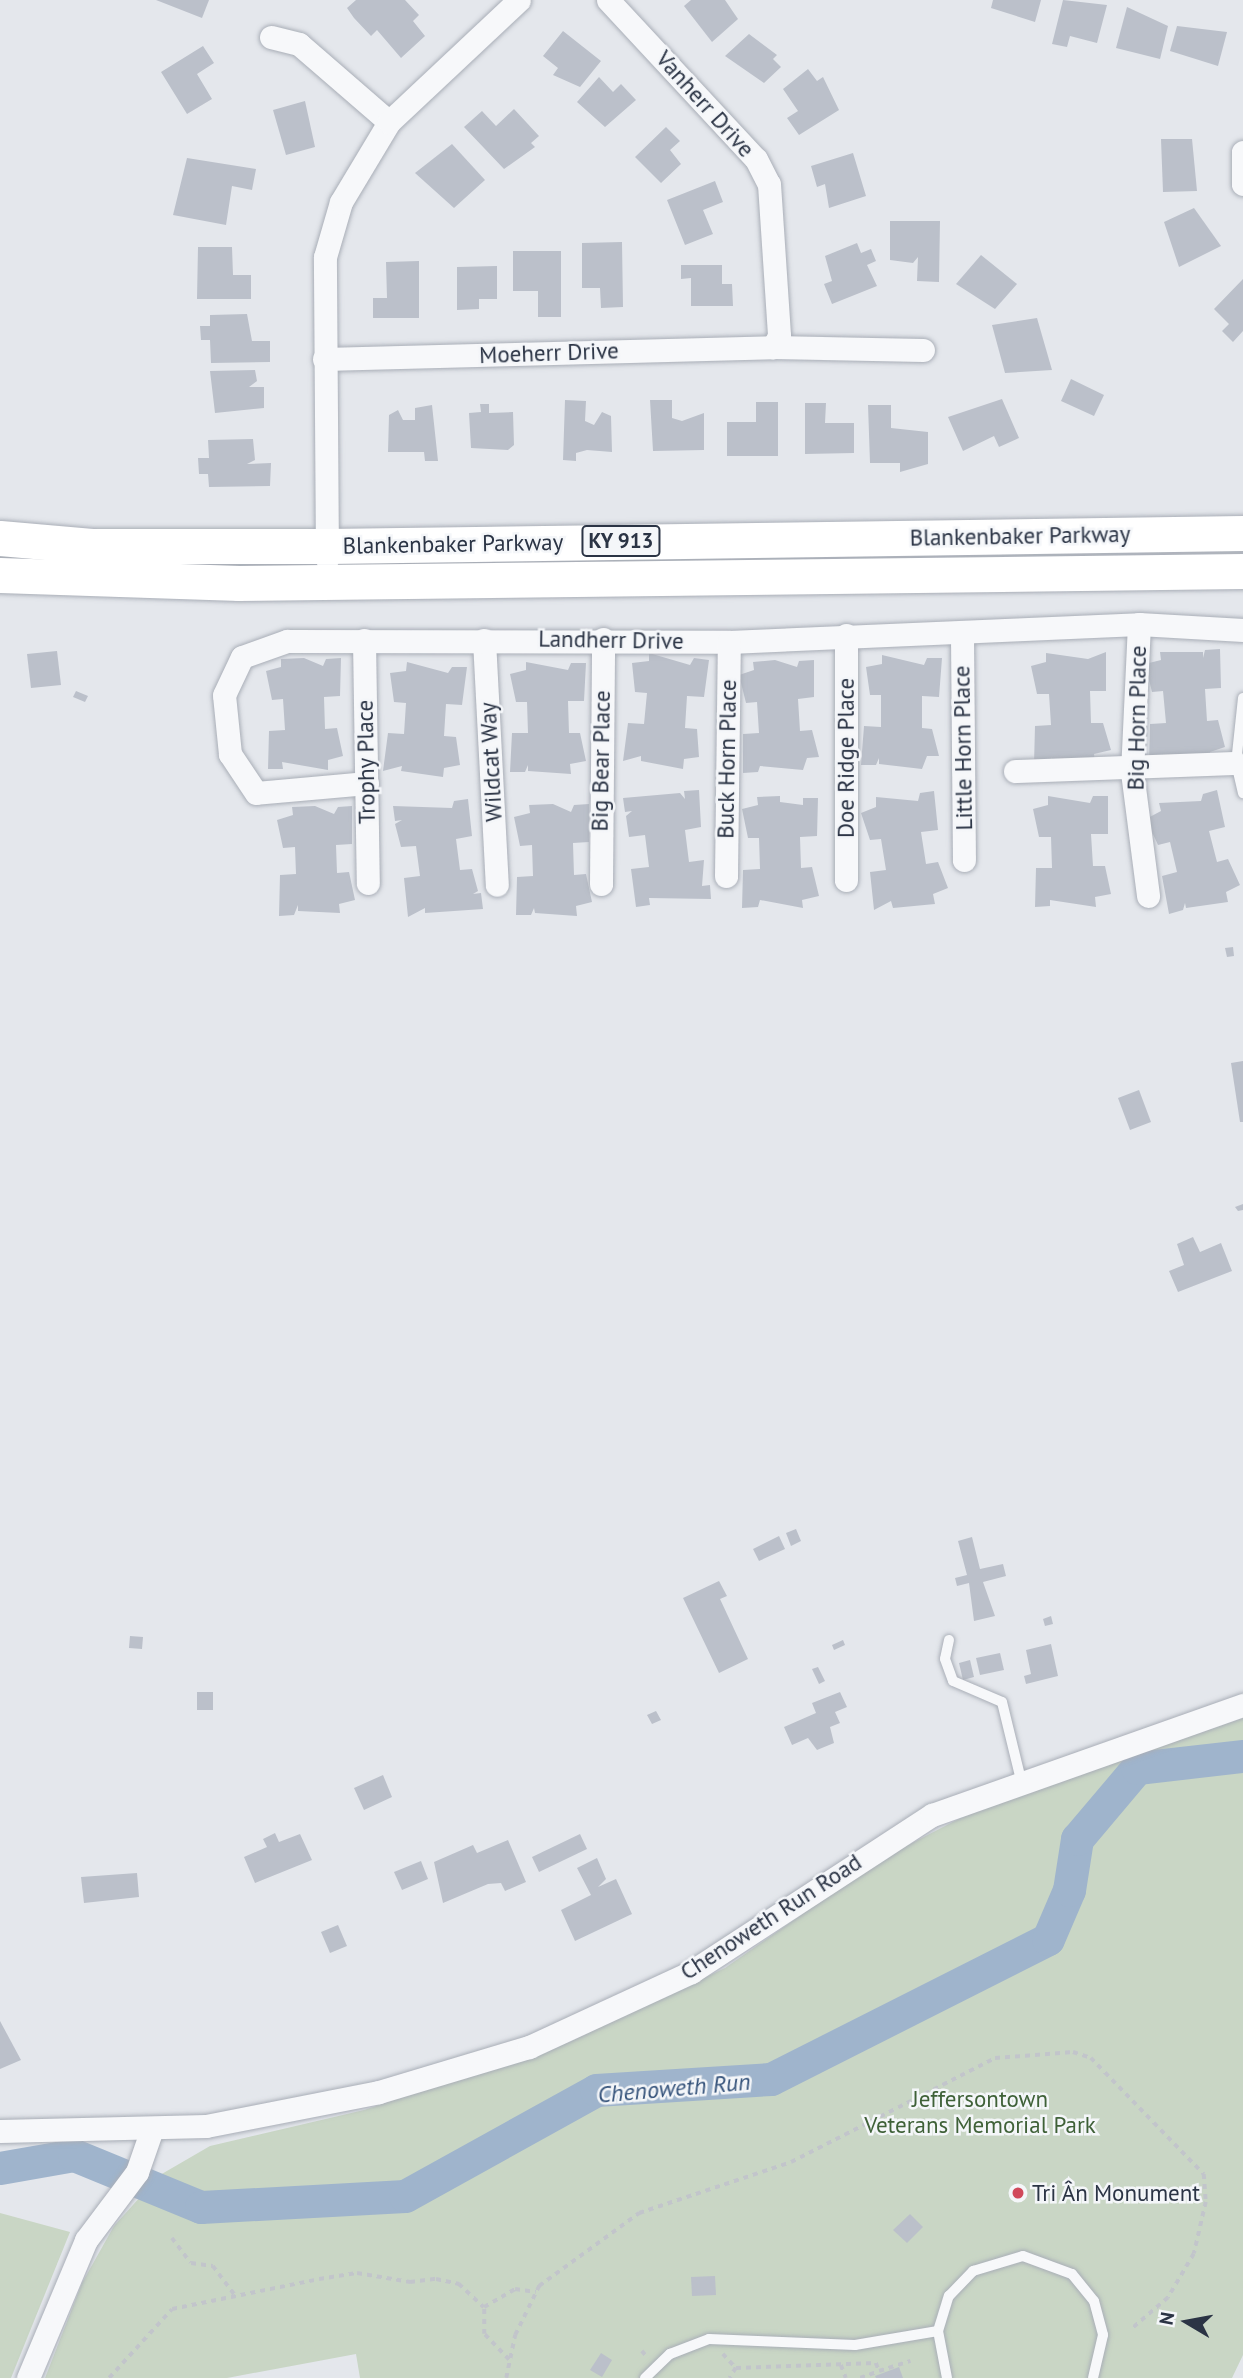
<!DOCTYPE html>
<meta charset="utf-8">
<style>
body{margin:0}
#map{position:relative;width:1243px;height:2378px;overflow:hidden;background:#e4e7ec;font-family:"PT Sans",sans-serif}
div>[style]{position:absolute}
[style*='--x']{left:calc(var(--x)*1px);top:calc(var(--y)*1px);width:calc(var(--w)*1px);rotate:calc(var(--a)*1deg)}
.green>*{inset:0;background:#c9d6c5}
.river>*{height:33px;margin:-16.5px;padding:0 16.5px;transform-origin:16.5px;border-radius:16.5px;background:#9fb4cc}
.building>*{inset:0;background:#bbc0ca}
.path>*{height:3.5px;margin-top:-1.75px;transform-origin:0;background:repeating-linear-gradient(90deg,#c2c5cb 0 5px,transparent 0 10px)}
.roads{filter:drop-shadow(0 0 2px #a9aeb7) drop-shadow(0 0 2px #a9aeb7)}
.lane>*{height:10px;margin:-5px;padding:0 5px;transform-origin:5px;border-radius:5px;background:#f7f8fa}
.street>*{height:23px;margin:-11.5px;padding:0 11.5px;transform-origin:11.5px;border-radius:11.5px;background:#f7f8fa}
.primary>*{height:35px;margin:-17.5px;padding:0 17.5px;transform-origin:17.5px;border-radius:17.5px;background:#fff}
.dots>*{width:19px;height:19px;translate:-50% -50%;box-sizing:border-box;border:4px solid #f4f6f9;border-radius:50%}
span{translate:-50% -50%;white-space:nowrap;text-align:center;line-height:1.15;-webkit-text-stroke:5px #f4f6f9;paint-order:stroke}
.shield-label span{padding:2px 5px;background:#f4f6f9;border:2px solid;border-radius:5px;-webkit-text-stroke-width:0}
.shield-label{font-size:21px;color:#2b3445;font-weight:700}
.street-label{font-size:23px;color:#2b3445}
.park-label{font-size:23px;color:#3f6138}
.poi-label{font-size:23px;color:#2b3445}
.left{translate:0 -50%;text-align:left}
.water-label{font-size:24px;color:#34527a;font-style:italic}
.north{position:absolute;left:1152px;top:2287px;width:70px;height:70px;-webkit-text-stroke:5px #f4f6f9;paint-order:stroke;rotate:280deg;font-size:19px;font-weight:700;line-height:28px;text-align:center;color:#2b3445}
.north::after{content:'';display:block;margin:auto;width:24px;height:32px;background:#2b3445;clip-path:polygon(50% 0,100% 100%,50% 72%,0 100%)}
</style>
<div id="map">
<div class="green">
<div style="clip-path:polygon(1243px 1718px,1243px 2355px,1232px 2378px,360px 2378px,356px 2354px,227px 2378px,45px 2378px,82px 2283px,114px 2226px,160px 2175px,210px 2146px,364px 2110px,569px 2042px,725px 1968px,883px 1858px,980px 1808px)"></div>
<div style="clip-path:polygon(0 2213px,70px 2232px,11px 2378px,0 2378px)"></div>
</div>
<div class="river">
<div style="--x:0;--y:2168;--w:75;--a:-10"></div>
<div style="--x:74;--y:2155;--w:137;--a:22.3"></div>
<div style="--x:201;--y:2207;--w:204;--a:-3.1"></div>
<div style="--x:405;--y:2196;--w:218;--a:-29"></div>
<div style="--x:596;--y:2090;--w:175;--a:-3.6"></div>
<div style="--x:771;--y:2079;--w:310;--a:-26.8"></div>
<div style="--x:1048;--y:1939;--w:53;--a:-66.8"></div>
<div style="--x:1069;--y:1890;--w:52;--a:-81.1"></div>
<div style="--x:1077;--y:1839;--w:93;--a:-49.8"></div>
<div style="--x:1137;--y:1768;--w:107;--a:-6.5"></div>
</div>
<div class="building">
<div style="clip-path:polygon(156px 0,209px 0,202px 18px)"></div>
<div style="clip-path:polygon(356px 0,405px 0,419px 15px,413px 21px,425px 36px,401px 58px,377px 30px,371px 36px,354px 18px,347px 8px)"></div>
<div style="clip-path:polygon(691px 0,725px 0,738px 19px,712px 42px,684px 6px)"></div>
<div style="clip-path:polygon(993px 0,1041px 0,1035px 22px,991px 8px)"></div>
<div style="clip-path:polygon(1063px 0,1107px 5px,1097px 43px,1070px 36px,1067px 47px,1052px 44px)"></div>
<div style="clip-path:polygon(1127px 7px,1168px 26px,1160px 59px,1116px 48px)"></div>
<div style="clip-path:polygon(1177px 26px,1227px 32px,1218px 66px,1170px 51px)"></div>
<div style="clip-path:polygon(563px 31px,601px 61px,580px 87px,553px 75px,558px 68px,543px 56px)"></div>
<div style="clip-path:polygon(749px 34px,777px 55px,773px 59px,781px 67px,764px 83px,725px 56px)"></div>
<div style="clip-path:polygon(203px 46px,214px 63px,197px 74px,212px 99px,187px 114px,161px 72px)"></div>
<div style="clip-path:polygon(808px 69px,817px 81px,823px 77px,839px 110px,799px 135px,787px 118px,798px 111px,783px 89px)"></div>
<div style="clip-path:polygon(599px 77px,613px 92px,621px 84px,636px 100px,605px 127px,577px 102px)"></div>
<div style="clip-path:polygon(305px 101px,315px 147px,286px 155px,273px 110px)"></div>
<div style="clip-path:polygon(514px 109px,539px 136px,531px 143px,535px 147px,504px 169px,464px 127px,482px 111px,496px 126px)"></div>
<div style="clip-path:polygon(666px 127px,680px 141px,670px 150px,681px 164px,661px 183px,635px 157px)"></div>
<div style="clip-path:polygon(1161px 139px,1192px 139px,1197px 191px,1163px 192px)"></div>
<div style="clip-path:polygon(452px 144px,485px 180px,454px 208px,415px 173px)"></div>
<div style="clip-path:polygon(853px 153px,866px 196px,829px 208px,825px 184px,817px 187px,811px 166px)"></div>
<div style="clip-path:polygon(187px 158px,256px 169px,252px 190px,232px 186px,226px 225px,173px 215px)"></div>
<div style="clip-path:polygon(715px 181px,723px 202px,703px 210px,713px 234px,685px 245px,667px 200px)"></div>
<div style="clip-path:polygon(1194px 208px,1221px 246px,1179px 267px,1164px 222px)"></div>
<div style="clip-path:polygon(890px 221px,940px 221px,939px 282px,917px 281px,918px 257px,913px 263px,890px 260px)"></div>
<div style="clip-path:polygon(622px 242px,623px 307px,601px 308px,600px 288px,582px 288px,582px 243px)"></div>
<div style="clip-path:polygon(857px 243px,861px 253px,871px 249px,876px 261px,867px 265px,877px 286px,832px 304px,824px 284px,832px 281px,825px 256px)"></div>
<div style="clip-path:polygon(198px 247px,232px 247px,233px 275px,251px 275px,251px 299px,197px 299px)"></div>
<div style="clip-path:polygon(513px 251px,561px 251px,561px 317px,538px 317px,538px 291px,513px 291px)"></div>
<div style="clip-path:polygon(981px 255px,1017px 284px,995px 309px,956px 284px)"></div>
<div style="clip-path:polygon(419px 261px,419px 318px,373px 318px,373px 298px,387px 298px,386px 262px)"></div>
<div style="clip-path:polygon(681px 265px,722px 265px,722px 284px,732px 284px,733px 306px,691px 306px,691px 278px,681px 279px)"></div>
<div style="clip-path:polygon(497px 266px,497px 299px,479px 299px,479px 309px,457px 310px,457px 267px)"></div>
<div style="clip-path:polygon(1243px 279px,1243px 331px,1233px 342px,1222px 331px,1229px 324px,1214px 309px)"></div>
<div style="clip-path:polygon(247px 314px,252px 341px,270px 341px,270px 362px,211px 363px,210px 340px,201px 340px,200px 326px,210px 326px,210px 315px)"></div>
<div style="clip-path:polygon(1037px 318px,1052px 370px,1005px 373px,992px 325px)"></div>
<div style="clip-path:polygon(255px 370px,257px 381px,249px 387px,264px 387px,264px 408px,215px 413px,210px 371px)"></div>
<div style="clip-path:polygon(1071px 379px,1104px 395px,1094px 416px,1061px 401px)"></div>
<div style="clip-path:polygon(1002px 399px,1019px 438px,999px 447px,994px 436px,963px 451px,948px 417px)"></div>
<div style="clip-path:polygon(565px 400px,586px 401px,585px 421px,594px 425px,602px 412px,611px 416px,612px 452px,587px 450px,576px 453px,576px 461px,563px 460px)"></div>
<div style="clip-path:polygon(650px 400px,672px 400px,672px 418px,682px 421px,704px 413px,704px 450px,653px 451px)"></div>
<div style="clip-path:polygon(756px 402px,778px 402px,778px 456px,727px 456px,727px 422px,756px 422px)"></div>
<div style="clip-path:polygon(805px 403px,826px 403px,825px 423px,854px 423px,854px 453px,805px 454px)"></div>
<div style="clip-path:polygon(480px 404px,489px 404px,489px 413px,513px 412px,514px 445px,508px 450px,471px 448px,469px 413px,481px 412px)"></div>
<div style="clip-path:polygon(432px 405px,438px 461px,425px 461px,424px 452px,388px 452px,389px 415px,398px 410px,403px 420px,415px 420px,415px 408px)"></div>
<div style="clip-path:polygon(868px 405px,891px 405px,891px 428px,928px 432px,928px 464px,900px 472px,900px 463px,870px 463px)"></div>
<div style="clip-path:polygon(253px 439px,255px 460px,247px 464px,271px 463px,270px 486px,209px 487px,208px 474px,199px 474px,198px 458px,209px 458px,208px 440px)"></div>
<div style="clip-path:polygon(1220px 649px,1221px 688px,1205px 689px,1207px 721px,1218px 720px,1225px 747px,1210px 752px,1210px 761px,1149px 763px,1150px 724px,1166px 723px,1163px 691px,1152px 692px,1145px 664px,1161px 660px,1160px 652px,1203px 652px,1203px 658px,1205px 650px)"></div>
<div style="clip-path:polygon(57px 651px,61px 685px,31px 688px,27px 654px)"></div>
<div style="clip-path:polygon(1106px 652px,1106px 691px,1090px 691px,1091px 723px,1103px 723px,1111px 750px,1094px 754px,1095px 763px,1052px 762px,1052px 757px,1050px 764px,1034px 764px,1035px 726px,1051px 725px,1049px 694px,1037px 694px,1031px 666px,1046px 662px,1046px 653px,1088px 659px)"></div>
<div style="clip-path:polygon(649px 653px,690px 665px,694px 658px,709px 660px,704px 697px,687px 696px,685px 728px,697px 729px,699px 757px,684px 759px,683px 769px,641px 761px,641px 756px,623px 761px,628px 723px,644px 724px,647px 693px,635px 692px,632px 663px,649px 661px)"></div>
<div style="clip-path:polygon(882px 655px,924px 665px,927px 658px,942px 658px,939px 697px,922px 696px,922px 728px,932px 729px,939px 756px,927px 756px,922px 769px,879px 764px,879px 758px,876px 765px,861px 765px,864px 726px,881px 727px,881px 695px,870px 695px,866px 667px,882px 664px)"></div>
<div style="clip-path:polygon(304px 658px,323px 666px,326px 659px,341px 658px,340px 696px,324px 697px,325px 729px,337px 728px,343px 756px,328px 760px,328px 770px,282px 762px,283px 769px,268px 769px,269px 731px,285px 730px,283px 699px,272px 700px,266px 671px,281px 667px,281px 659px)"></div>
<div style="clip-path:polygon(775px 660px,797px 667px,799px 661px,814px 660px,814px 697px,798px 699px,800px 731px,812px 730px,819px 757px,807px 758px,803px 770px,760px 766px,758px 772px,743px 773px,743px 734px,759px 733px,757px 702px,746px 703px,739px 675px,754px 670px,753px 662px)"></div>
<div style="clip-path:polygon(407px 662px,448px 673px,452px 667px,467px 667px,462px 705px,446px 704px,444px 736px,456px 737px,460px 765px,444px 768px,443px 777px,401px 771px,402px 766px,383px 771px,388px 733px,404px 734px,406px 703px,394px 702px,390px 673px,406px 671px)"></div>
<div style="clip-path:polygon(526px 662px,568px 670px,571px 663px,586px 663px,584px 701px,568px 701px,569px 733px,580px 733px,586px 761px,570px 764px,571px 774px,528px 771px,528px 765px,525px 772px,510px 772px,512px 733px,528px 733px,527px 702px,516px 702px,510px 674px,526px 670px)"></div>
<div style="clip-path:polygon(76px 691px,88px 696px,85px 702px,73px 697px)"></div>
<div style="clip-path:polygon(699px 790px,701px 827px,685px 830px,689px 862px,704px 860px,702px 886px,710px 885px,711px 899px,649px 898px,650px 905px,636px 907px,631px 869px,649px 867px,645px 835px,629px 837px,626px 816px,632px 811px,625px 812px,623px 798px,680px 793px,685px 799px,684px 791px)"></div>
<div style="clip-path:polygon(1217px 790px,1225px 827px,1209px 831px,1217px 862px,1228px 859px,1240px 885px,1226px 892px,1228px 902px,1186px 908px,1185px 903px,1183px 910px,1169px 914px,1162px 876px,1177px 872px,1170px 842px,1158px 845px,1146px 819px,1161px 811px,1159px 803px,1201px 801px,1203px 794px)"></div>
<div style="clip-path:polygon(934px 791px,938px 830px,921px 832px,926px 864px,938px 862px,948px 888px,933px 894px,935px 904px,893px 908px,891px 901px,874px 910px,870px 872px,886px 870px,881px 839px,870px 840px,861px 813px,876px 807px,876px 797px,918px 801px,920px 793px)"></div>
<div style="clip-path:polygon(780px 796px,780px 802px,803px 805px,803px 798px,818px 798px,817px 836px,800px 837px,801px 868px,812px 867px,819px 896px,802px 900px,803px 908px,760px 900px,758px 907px,742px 908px,743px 870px,760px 869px,759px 838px,748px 838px,742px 809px,758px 805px,757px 797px)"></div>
<div style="clip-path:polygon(1048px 796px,1090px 803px,1093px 796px,1108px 796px,1108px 834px,1091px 834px,1093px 866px,1105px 866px,1111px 894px,1095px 897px,1096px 907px,1050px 900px,1050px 906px,1035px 907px,1036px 868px,1052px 868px,1051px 837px,1039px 837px,1033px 809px,1048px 805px)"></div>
<div style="clip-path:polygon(468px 799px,472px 836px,456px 839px,460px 870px,472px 869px,478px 891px,473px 894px,481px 893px,483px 909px,425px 913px,425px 908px,408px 917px,404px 878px,420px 876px,416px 846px,401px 847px,395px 824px,402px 820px,395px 821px,393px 806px,452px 808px,454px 801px)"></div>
<div style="clip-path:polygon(553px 804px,571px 812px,574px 805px,589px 804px,589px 842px,573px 843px,574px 875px,586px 874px,592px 902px,576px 906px,577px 916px,535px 913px,534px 908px,531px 915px,516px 915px,517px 877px,533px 876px,532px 845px,520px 846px,514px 817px,530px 813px,529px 805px)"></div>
<div style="clip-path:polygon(315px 806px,334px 814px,338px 807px,352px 806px,352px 844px,336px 845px,337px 873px,349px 872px,355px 900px,339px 904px,340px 913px,298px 911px,298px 905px,294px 915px,279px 916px,280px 875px,296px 874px,295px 847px,283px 848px,277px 820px,293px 815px,292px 807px)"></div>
<div style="clip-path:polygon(1233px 947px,1234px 956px,1227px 957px,1225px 948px)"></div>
<div style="clip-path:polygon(1243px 1061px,1243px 1122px,1240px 1122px,1231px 1063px)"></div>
<div style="clip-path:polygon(1139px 1090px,1151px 1122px,1130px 1130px,1118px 1098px)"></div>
<div style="clip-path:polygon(1243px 1204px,1243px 1210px,1238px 1211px,1235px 1207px)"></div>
<div style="clip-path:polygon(1193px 1237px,1200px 1252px,1221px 1243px,1232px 1271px,1178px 1292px,1169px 1271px,1184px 1265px,1177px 1244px)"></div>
<div style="clip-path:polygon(796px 1529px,801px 1541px,791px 1546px,786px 1533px)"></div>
<div style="clip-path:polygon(779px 1536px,785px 1549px,759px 1561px,753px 1549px)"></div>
<div style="clip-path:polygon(972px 1537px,980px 1569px,1003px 1564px,1006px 1576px,983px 1582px,995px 1616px,974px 1621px,969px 1583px,957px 1586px,955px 1578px,967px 1575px,958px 1541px)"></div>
<div style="clip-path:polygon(719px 1581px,727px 1596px,720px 1599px,748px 1659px,719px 1673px,683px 1598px)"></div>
<div style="clip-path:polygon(1051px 1616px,1053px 1624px,1045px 1626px,1043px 1619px)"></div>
<div style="clip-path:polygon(130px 1636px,143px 1637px,142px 1649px,129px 1648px)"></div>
<div style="clip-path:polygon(843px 1640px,845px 1645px,834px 1650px,832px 1645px)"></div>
<div style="clip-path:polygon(1051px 1644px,1058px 1676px,1026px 1684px,1024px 1676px,1031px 1674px,1026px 1650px)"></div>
<div style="clip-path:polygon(1000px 1653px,1004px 1670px,980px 1675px,976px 1658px)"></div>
<div style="clip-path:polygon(970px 1660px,974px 1677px,963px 1680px,959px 1663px)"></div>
<div style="clip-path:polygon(818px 1667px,825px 1681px,819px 1684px,812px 1669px)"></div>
<div style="clip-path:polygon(197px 1692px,213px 1692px,213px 1710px,197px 1710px)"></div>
<div style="clip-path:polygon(840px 1692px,847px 1707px,835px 1712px,840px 1723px,830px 1727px,834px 1743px,817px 1750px,808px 1738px,792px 1745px,784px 1727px,816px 1713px,812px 1703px)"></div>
<div style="clip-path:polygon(656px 1711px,661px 1720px,652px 1724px,647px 1715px)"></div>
<div style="clip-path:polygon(383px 1775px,392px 1797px,364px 1810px,354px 1788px)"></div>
<div style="clip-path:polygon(275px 1833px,279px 1842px,300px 1834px,312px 1860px,255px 1883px,244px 1857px,267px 1847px,263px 1839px)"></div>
<div style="clip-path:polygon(580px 1834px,587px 1849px,539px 1872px,532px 1857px)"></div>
<div style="clip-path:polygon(508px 1840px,526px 1882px,505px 1891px,501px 1883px,488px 1884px,443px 1903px,434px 1862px,473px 1845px,477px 1853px)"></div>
<div style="clip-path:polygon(597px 1858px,606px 1879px,598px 1887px,616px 1879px,632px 1914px,575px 1941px,561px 1910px,591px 1895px,577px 1868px)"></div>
<div style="clip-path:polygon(421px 1861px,428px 1879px,402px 1890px,394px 1872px)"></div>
<div style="clip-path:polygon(137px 1873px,139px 1897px,84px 1903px,81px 1877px)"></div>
<div style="clip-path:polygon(338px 1925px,347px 1946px,330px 1953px,321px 1932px)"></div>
<div style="clip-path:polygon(0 2021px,21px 2060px,0 2069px)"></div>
<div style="clip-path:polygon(910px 2214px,923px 2227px,907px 2243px,893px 2230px)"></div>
<div style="clip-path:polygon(715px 2276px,716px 2295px,692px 2296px,691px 2277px)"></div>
<div style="clip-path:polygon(601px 2353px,612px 2360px,602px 2377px,590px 2370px)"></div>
<div style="clip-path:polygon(899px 2367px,903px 2378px,876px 2378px,875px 2376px)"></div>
</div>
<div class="path">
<div style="--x:172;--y:2238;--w:31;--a:53"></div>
<div style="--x:191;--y:2263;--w:22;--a:8"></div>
<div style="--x:213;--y:2266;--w:39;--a:53"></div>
<div style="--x:642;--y:2351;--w:9;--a:49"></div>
<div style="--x:723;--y:2354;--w:19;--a:47"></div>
<div style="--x:736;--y:2368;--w:12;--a:121"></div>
<div style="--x:509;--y:2360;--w:36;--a:-134"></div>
<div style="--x:484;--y:2334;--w:27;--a:-90"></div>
<div style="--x:484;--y:2307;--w:36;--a:-30"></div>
<div style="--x:515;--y:2289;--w:21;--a:8"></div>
<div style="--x:841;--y:2365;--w:14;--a:69"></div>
<div style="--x:736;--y:2368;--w:140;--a:-2"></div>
<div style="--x:876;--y:2363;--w:9;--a:69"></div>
<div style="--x:879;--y:2371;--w:33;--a:-18"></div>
<div style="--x:109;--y:2378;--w:93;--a:-47.6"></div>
<div style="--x:172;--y:2309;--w:150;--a:-11.5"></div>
<div style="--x:319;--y:2279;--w:38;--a:-9"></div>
<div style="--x:357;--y:2273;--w:54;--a:9.6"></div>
<div style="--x:410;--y:2282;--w:26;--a:-7"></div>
<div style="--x:436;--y:2279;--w:24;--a:12"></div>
<div style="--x:459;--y:2284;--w:34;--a:43"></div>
<div style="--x:506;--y:2378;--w:44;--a:-78.2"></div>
<div style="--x:515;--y:2335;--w:55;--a:-63.9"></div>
<div style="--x:539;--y:2286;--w:124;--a:-36.1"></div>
<div style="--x:639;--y:2213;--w:160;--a:-18.5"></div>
<div style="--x:791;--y:2162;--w:229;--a:-27"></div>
<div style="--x:995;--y:2058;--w:78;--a:-4.4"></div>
<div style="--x:1073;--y:2052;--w:19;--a:18"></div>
<div style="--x:1091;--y:2058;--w:162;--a:45.8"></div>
<div style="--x:1204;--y:2174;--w:28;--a:86"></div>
<div style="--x:1206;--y:2202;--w:53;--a:103"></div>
<div style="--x:1194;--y:2254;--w:51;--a:120.6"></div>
<div style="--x:1168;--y:2298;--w:46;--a:139.4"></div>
<div style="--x:860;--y:2378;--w:20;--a:-20"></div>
</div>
<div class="roads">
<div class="lane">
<div style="--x:1243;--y:698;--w:65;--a:96.1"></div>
<div style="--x:1236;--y:763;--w:31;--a:77"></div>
<div style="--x:949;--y:1640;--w:19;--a:102"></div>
<div style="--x:945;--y:1659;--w:23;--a:70"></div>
<div style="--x:953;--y:1681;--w:53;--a:23.2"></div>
<div style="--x:1002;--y:1702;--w:80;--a:76.3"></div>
<div style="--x:645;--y:2378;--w:35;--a:-44"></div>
<div style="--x:670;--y:2354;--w:42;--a:-21"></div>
<div style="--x:709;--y:2339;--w:146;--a:2.4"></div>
<div style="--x:855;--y:2345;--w:84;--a:-9.6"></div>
<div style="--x:947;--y:2378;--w:48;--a:-100.8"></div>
<div style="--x:938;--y:2331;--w:37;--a:-73"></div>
<div style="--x:949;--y:2296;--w:35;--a:-46"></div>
<div style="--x:973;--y:2271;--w:52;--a:-16.7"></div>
<div style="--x:1023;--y:2256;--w:52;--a:20.2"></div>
<div style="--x:1072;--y:2274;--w:35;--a:51"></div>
<div style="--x:1094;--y:2301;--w:35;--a:75"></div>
<div style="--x:1103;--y:2335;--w:44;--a:103.1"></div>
</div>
<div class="street">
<div style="--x:608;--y:0;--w:217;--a:47.1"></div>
<div style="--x:756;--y:159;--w:28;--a:63"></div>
<div style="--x:769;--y:184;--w:152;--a:86.2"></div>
<div style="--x:779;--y:336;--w:13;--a:119"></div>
<div style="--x:271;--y:37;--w:29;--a:14"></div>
<div style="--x:299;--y:44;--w:119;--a:40.9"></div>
<div style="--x:1243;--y:152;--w:32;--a:90"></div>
<div style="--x:324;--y:359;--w:449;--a:-1.5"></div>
<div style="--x:773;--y:347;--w:150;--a:1.1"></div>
<div style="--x:327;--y:559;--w:302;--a:-90.4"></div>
<div style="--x:325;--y:257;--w:57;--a:-73.8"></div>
<div style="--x:341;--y:202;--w:93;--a:-59"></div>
<div style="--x:389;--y:122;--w:178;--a:-43.2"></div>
<div style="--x:1139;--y:624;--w:148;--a:92.7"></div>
<div style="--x:1132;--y:772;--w:125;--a:82.6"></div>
<div style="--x:846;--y:635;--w:245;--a:90"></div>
<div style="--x:962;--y:636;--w:224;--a:89.5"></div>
<div style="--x:364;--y:640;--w:243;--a:89.1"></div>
<div style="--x:484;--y:640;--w:245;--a:87"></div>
<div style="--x:1015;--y:771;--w:221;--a:-2.1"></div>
<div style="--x:367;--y:783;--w:111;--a:174.9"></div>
<div style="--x:256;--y:793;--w:47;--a:-123.7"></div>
<div style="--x:230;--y:754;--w:59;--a:-95.8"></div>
<div style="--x:224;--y:695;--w:42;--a:-64.7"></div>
<div style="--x:242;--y:657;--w:48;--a:-19.6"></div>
<div style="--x:287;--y:641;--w:442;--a:0.1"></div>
<div style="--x:729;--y:642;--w:410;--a:-2.5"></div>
<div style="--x:1139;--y:624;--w:104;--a:3.3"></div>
<div style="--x:726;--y:876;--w:234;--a:-89.3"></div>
<div style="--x:601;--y:884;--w:245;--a:-89.5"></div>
<div style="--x:0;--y:2131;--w:206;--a:-1.4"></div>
<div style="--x:206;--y:2126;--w:176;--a:-11.1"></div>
<div style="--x:379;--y:2092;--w:157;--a:-16.7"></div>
<div style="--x:529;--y:2047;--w:179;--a:-24.8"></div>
<div style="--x:691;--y:1972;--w:288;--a:-33.1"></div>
<div style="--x:932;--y:1815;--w:330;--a:-19.5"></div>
<div style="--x:28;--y:2378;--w:150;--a:-67.2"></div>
<div style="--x:86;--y:2240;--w:85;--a:-53.1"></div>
<div style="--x:137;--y:2172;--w:46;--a:-70.8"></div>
</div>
<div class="primary">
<div style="--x:0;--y:538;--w:92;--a:5"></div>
<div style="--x:92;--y:546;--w:235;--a:0"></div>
<div style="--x:327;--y:546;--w:916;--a:-0.81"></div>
<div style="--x:0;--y:575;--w:239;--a:1.9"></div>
<div style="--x:239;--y:583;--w:1004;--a:-0.68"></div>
</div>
</div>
<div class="dots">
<div style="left:1018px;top:2193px;background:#d1495b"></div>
</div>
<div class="shield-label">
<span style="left:621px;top:541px">KY 913</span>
</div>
<div class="street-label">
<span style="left:705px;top:104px;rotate:48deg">Vanherr Drive</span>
<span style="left:549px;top:353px;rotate:-2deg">Moeherr Drive</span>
<span style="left:1020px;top:536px;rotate:-1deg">Blankenbaker Parkway</span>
<span style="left:453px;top:544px;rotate:-1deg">Blankenbaker Parkway</span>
<span style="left:611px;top:640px;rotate:1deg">Landherr Drive</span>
<span style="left:1137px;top:718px;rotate:-89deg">Big Horn Place</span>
<span style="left:963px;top:748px;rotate:-91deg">Little Horn Place</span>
<span style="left:846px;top:758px;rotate:-90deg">Doe Ridge Place</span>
<span style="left:727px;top:759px;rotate:-89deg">Buck Horn Place</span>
<span style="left:601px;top:761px;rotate:-89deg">Big Bear Place</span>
<span style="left:366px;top:762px;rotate:-91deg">Trophy Place</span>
<span style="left:491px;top:762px;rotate:-93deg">Wildcat Way</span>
<span style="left:771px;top:1917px;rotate:-33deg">Chenoweth Run Road</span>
</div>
<div class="park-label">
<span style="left:980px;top:2112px">Jeffersontown<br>Veterans Memorial Park</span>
</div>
<div class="poi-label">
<span class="left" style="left:1032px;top:2193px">Tri Ân Monument</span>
</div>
<div class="water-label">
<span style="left:674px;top:2088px;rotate:-5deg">Chenoweth Run</span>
</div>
<div class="north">N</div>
</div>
